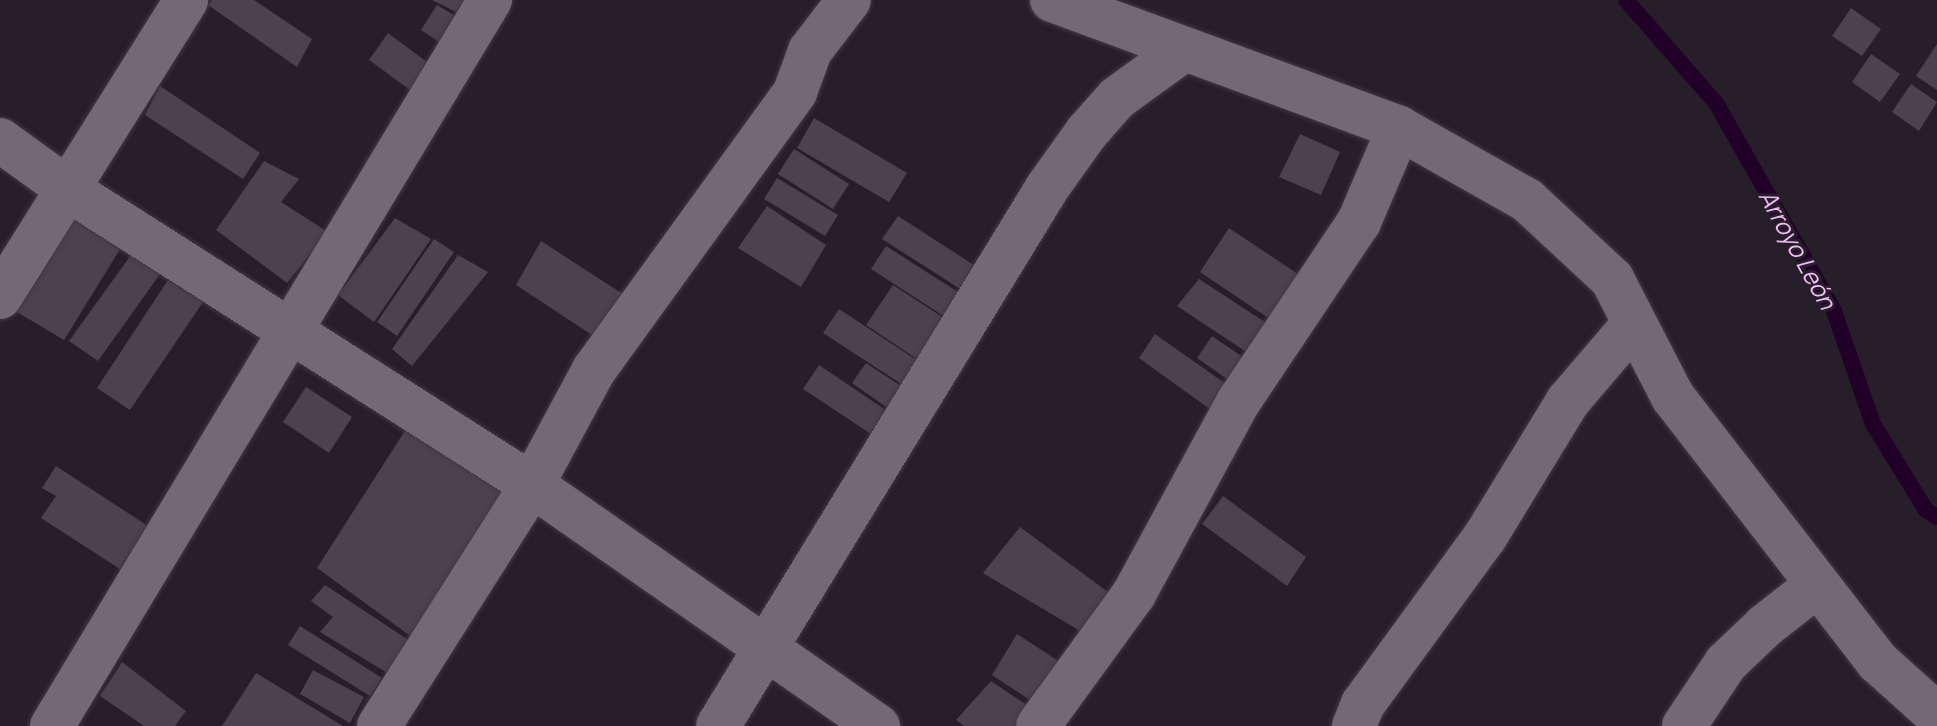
<!DOCTYPE html>
<meta charset="utf-8">
<style>
body{margin:0}
#map{position:relative;width:1937px;height:726px;overflow:hidden;background:#261e28;font-family:Manrope,sans-serif}
div>[style]{position:absolute}
[style*='--x']{left:calc(var(--x)*1px);top:calc(var(--y)*1px);width:calc(var(--w)*1px);rotate:calc(var(--a)*1deg)}
.stream>*{height:16px;margin:-8px;padding:0 8px;transform-origin:8px;border-radius:8px;background:#220128}
.building>*{inset:0;background:#4c424d}
.roads{filter:drop-shadow(0 0 2px #403a41) drop-shadow(0 0 2px #403a41)}
.minor>*{height:44px;margin:-22px;padding:0 22px;transform-origin:22px;border-radius:22px;background:#736975}
span{translate:-50% -50%;white-space:nowrap;text-align:center;line-height:1.15;-webkit-text-stroke:6px #261e28;paint-order:stroke}
.water-label{font-size:24px;color:#f3bbfc;font-style:italic}
</style>
<div id="map">
<div class="stream">
<div style="--x:1626;--y:0;--w:137;--a:48.9"></div>
<div style="--x:1716;--y:103;--w:239;--a:60.4"></div>
<div style="--x:1834;--y:311;--w:120;--a:71"></div>
<div style="--x:1873;--y:424;--w:101;--a:58.4"></div>
<div style="--x:1926;--y:510;--w:13;--a:32"></div>
</div>
<div class="building">
<div style="clip-path:polygon(212px 0,254px 0,312px 39px,297px 67px,208px 5px)"></div>
<div style="clip-path:polygon(432px 0,464px 0,456px 12px)"></div>
<div style="clip-path:polygon(437px 5px,469px 24px,450px 49px,421px 30px)"></div>
<div style="clip-path:polygon(1851px 8px,1881px 29px,1862px 56px,1832px 36px)"></div>
<div style="clip-path:polygon(388px 33px,443px 74px,425px 101px,369px 60px)"></div>
<div style="clip-path:polygon(1937px 44px,1937px 90px,1916px 76px)"></div>
<div style="clip-path:polygon(1871px 54px,1900px 74px,1880px 102px,1852px 82px)"></div>
<div style="clip-path:polygon(1911px 84px,1937px 102px,1919px 131px,1892px 112px)"></div>
<div style="clip-path:polygon(160px 86px,260px 153px,243px 179px,145px 115px)"></div>
<div style="clip-path:polygon(814px 118px,907px 173px,889px 202px,797px 148px)"></div>
<div style="clip-path:polygon(1300px 134px,1340px 152px,1321px 195px,1279px 177px)"></div>
<div style="clip-path:polygon(794px 149px,849px 184px,833px 209px,778px 174px)"></div>
<div style="clip-path:polygon(264px 161px,299px 179px,281px 202px,328px 232px,287px 283px,216px 230px)"></div>
<div style="clip-path:polygon(777px 178px,838px 215px,825px 236px,764px 199px)"></div>
<div style="clip-path:polygon(767px 206px,826px 245px,801px 287px,738px 248px)"></div>
<div style="clip-path:polygon(898px 216px,980px 269px,965px 292px,882px 239px)"></div>
<div style="clip-path:polygon(75px 218px,122px 246px,64px 340px,17px 312px)"></div>
<div style="clip-path:polygon(395px 218px,431px 239px,374px 322px,338px 295px)"></div>
<div style="clip-path:polygon(1229px 228px,1313px 284px,1283px 328px,1200px 272px)"></div>
<div style="clip-path:polygon(434px 239px,454px 252px,397px 336px,377px 322px)"></div>
<div style="clip-path:polygon(541px 241px,629px 298px,598px 339px,516px 285px)"></div>
<div style="clip-path:polygon(886px 246px,969px 299px,953px 322px,871px 269px)"></div>
<div style="clip-path:polygon(131px 255px,160px 274px,98px 361px,69px 341px)"></div>
<div style="clip-path:polygon(458px 255px,488px 272px,412px 366px,392px 349px)"></div>
<div style="clip-path:polygon(1199px 279px,1274px 328px,1254px 357px,1177px 306px)"></div>
<div style="clip-path:polygon(168px 280px,203px 302px,130px 410px,97px 388px)"></div>
<div style="clip-path:polygon(893px 285px,947px 320px,920px 361px,866px 325px)"></div>
<div style="clip-path:polygon(839px 309px,921px 363px,906px 387px,823px 333px)"></div>
<div style="clip-path:polygon(1155px 334px,1233px 389px,1214px 412px,1139px 358px)"></div>
<div style="clip-path:polygon(1212px 336px,1250px 362px,1234px 384px,1197px 358px)"></div>
<div style="clip-path:polygon(866px 363px,907px 390px,892px 411px,852px 383px)"></div>
<div style="clip-path:polygon(819px 365px,890px 413px,874px 436px,803px 389px)"></div>
<div style="clip-path:polygon(306px 387px,352px 417px,329px 453px,283px 422px)"></div>
<div style="clip-path:polygon(408px 426px,511px 487px,420px 643px,317px 568px)"></div>
<div style="clip-path:polygon(56px 466px,151px 528px,123px 571px,41px 518px,56px 496px,42px 488px)"></div>
<div style="clip-path:polygon(1223px 496px,1306px 557px,1287px 586px,1202px 524px)"></div>
<div style="clip-path:polygon(1020px 527px,1108px 592px,1080px 631px,983px 573px)"></div>
<div style="clip-path:polygon(325px 585px,413px 643px,389px 674px,320px 632px,333px 617px,311px 601px)"></div>
<div style="clip-path:polygon(300px 626px,382px 678px,370px 696px,288px 645px)"></div>
<div style="clip-path:polygon(1017px 634px,1063px 664px,1036px 704px,992px 675px)"></div>
<div style="clip-path:polygon(122px 662px,186px 711px,175px 726px,144px 726px,100px 696px)"></div>
<div style="clip-path:polygon(313px 670px,364px 697px,350px 723px,300px 694px)"></div>
<div style="clip-path:polygon(256px 673px,343px 726px,222px 726px)"></div>
<div style="clip-path:polygon(991px 681px,1037px 712px,1026px 726px,964px 726px,956px 720px)"></div>
</div>
<div class="roads">
<div class="minor">
<div style="--x:1052;--y:0;--w:370;--a:20.2"></div>
<div style="--x:1399;--y:128;--w:147;--a:29.4"></div>
<div style="--x:1527;--y:200;--w:116;--a:42.9"></div>
<div style="--x:1612;--y:279;--w:133;--a:62.7"></div>
<div style="--x:1673;--y:397;--w:335;--a:52.3"></div>
<div style="--x:1878;--y:662;--w:79;--a:41.9"></div>
<div style="--x:0;--y:140;--w:85;--a:35.9"></div>
<div style="--x:69;--y:190;--w:549;--a:32.5"></div>
<div style="--x:532;--y:485;--w:422;--a:34.9"></div>
<div style="--x:0;--y:297;--w:350;--a:-57.9"></div>
<div style="--x:52;--y:726;--w:848;--a:-58.9"></div>
<div style="--x:379;--y:726;--w:285;--a:-57.6"></div>
<div style="--x:532;--y:485;--w:131;--a:-61.7"></div>
<div style="--x:594;--y:370;--w:343;--a:-54.1"></div>
<div style="--x:795;--y:92;--w:44;--a:-69.9"></div>
<div style="--x:810;--y:51;--w:64;--a:-52.6"></div>
<div style="--x:718;--y:726;--w:631;--a:-58.55"></div>
<div style="--x:1047;--y:188;--w:69;--a:-54.5"></div>
<div style="--x:1087;--y:132;--w:45;--a:-48.6"></div>
<div style="--x:1117;--y:98;--w:80;--a:-35.9"></div>
<div style="--x:1038;--y:726;--w:163;--a:-54"></div>
<div style="--x:1134;--y:594;--w:220;--a:-61.5"></div>
<div style="--x:1239;--y:401;--w:216;--a:-56.2"></div>
<div style="--x:1359;--y:222;--w:102;--a:-66.9"></div>
<div style="--x:1354;--y:726;--w:24;--a:-68"></div>
<div style="--x:1363;--y:704;--w:207;--a:-53.9"></div>
<div style="--x:1485;--y:537;--w:159;--a:-58.6"></div>
<div style="--x:1568;--y:401;--w:100;--a:-49.5"></div>
<div style="--x:1684;--y:726;--w:76;--a:-56.3"></div>
<div style="--x:1726;--y:663;--w:55;--a:-43.5"></div>
<div style="--x:1766;--y:625;--w:65;--a:-38.1"></div>
</div>
</div>
<div class="water-label">
<span style="left:1798px;top:249px;rotate:61deg">Arroyo León</span>
</div>
</div>
